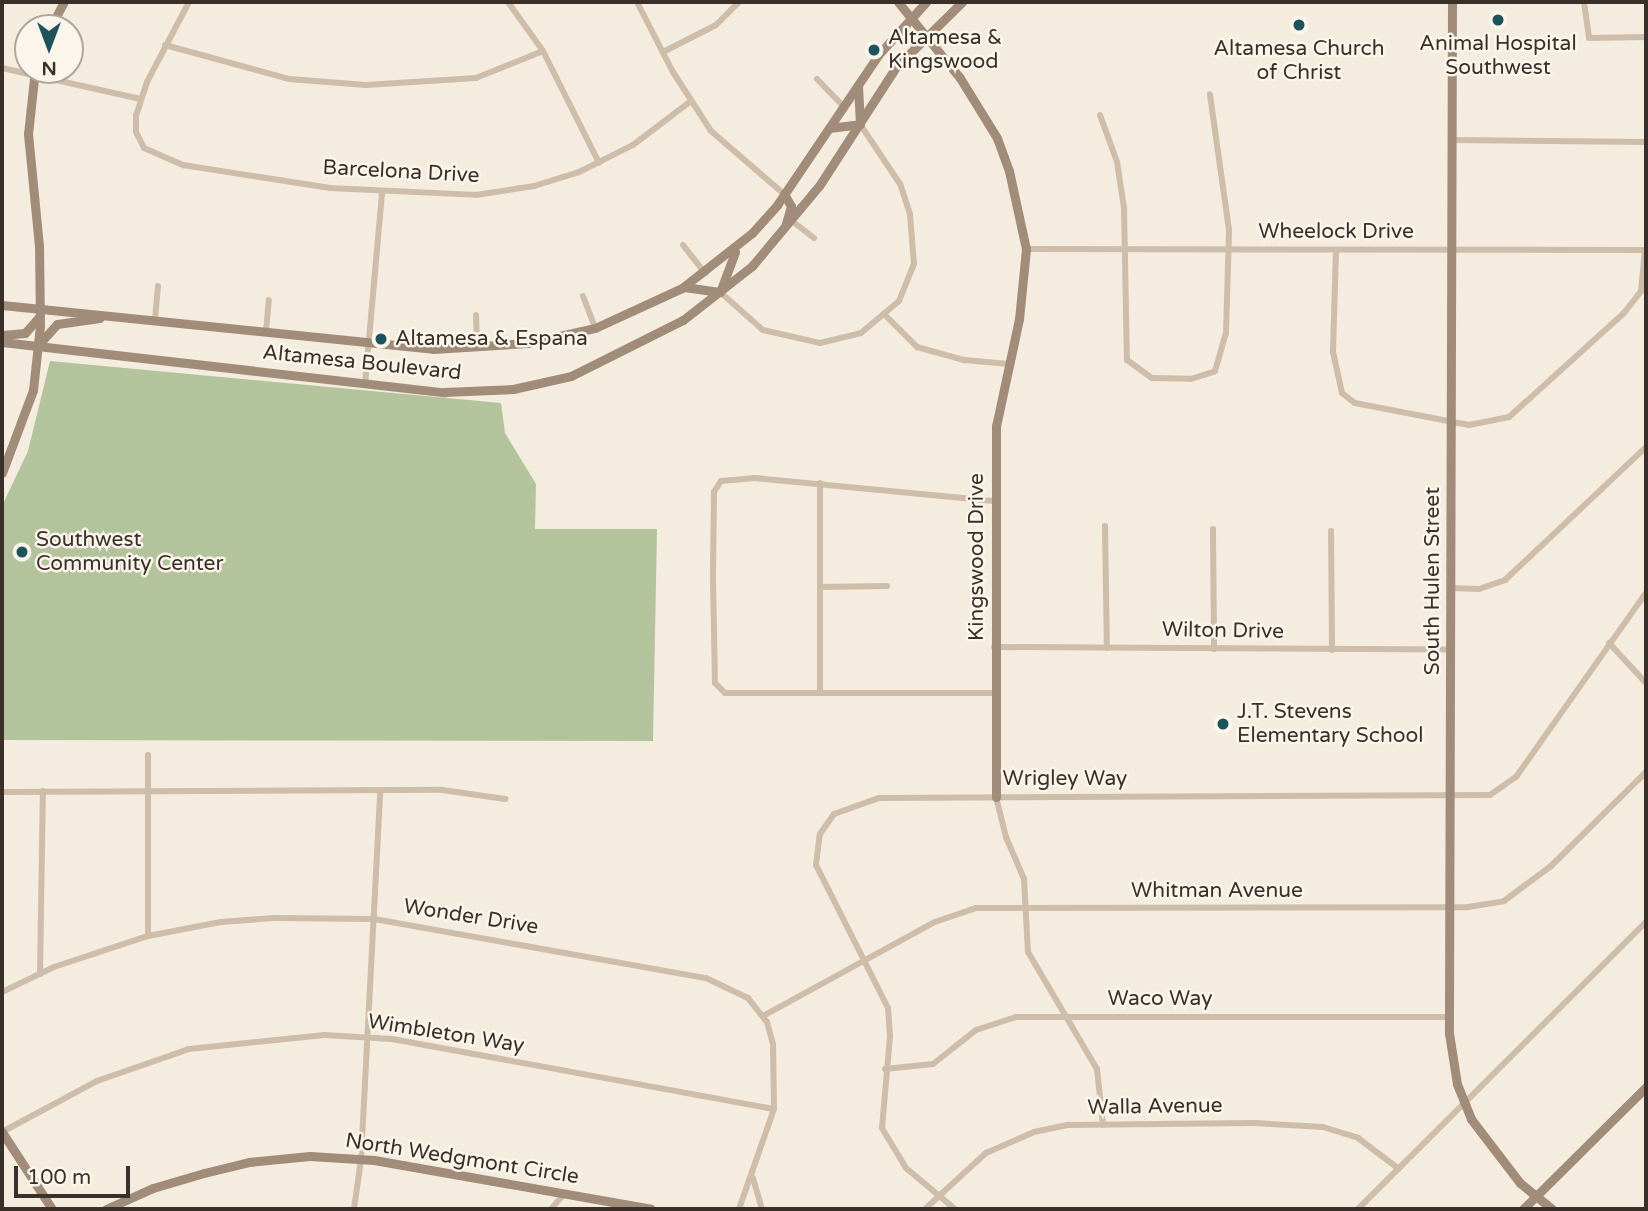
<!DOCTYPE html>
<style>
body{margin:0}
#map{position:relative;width:1648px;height:1211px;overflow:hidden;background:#f4ecde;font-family:"Varela Round",sans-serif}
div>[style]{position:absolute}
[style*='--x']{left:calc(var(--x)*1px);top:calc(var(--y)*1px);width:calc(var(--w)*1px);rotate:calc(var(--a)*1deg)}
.green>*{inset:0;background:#b3c49d}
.street>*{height:6px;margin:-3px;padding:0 3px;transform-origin:3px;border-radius:3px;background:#cdbda9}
.secondary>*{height:9px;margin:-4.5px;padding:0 4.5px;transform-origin:4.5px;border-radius:4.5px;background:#a18c7a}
.dots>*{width:19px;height:19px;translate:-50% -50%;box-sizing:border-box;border:4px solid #fbf5eb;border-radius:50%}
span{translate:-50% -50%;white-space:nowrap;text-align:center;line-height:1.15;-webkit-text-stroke:5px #fbf5eb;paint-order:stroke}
.poi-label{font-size:21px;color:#3a3029}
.left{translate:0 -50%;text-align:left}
.street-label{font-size:21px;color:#3a3029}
.frame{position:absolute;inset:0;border:4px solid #3a3029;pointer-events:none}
.north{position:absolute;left:14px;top:14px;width:70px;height:70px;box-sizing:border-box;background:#fbf5eb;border:2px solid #aea69d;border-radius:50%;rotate:180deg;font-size:19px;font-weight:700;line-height:28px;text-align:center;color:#3a3029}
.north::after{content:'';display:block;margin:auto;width:24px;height:32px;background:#1d535d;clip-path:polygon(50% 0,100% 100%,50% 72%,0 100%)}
.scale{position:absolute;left:14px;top:1166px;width:116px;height:32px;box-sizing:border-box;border:4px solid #3a3029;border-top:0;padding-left:9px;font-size:21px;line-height:24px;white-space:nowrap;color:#3a3029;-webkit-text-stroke:5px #fbf5eb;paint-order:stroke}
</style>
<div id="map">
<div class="green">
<div style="clip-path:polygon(50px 361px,501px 403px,505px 433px,536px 484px,535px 529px,657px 529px,653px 741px,2px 740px,2px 506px,28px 451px)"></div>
</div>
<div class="street">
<div style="--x:189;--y:2;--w:90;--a:117.7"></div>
<div style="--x:147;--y:82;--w:35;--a:108"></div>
<div style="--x:136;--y:115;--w:17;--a:90"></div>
<div style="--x:136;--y:132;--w:18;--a:63"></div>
<div style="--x:144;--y:148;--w:43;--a:23.6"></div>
<div style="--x:183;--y:165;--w:149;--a:8.9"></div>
<div style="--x:330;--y:188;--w:146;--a:2.7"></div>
<div style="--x:476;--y:195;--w:59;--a:-8.8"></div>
<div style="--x:534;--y:186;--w:47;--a:-17.3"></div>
<div style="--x:579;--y:172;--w:60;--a:-26.6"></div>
<div style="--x:633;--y:145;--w:73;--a:-37.2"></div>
<div style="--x:508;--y:2;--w:60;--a:54.5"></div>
<div style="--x:543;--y:51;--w:125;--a:63.4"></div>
<div style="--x:637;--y:2;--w:79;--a:62.8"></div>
<div style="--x:673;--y:72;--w:70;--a:57.2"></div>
<div style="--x:711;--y:131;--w:96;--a:40.8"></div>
<div style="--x:1584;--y:2;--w:36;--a:82"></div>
<div style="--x:1589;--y:38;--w:57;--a:-1"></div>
<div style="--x:165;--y:45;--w:129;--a:15.3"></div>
<div style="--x:289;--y:79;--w:77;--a:4.5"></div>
<div style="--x:366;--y:85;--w:110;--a:-3.6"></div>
<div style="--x:476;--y:78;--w:72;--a:-21.9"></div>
<div style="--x:663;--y:52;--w:59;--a:-27"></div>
<div style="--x:716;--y:25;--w:33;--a:-45"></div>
<div style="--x:2;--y:68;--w:142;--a:12.6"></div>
<div style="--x:817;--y:79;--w:37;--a:46"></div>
<div style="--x:1100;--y:115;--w:50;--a:70.1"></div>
<div style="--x:1117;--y:162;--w:47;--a:81.3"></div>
<div style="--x:1124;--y:208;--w:152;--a:88.9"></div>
<div style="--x:1127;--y:360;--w:31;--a:36"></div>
<div style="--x:1152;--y:378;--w:39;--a:1"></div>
<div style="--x:1191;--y:379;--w:25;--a:-18"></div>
<div style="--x:1215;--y:371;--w:40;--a:-74"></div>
<div style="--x:1226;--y:333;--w:103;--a:-88.3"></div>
<div style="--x:1229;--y:230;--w:137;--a:-98"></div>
<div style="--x:1452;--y:140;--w:194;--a:0.6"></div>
<div style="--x:792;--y:221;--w:28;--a:38"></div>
<div style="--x:683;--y:245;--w:36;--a:52"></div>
<div style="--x:1026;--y:249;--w:620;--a:0.09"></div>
<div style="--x:1336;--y:250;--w:102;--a:91.7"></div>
<div style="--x:1333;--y:352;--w:42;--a:77.6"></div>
<div style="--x:1342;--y:393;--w:16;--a:38"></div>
<div style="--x:1355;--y:403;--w:116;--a:10.9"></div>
<div style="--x:1469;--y:425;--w:41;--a:-11.3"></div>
<div style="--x:1509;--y:417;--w:155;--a:-42.1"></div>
<div style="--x:1624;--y:313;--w:28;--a:-52"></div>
<div style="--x:1641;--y:291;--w:41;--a:-84.4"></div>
<div style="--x:720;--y:292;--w:57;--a:41.5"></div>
<div style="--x:763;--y:330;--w:58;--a:12.8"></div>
<div style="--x:820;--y:343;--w:42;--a:-13.7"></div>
<div style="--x:861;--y:333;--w:50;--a:-40.1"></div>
<div style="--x:899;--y:301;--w:40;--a:-68"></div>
<div style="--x:914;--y:264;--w:50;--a:-94.6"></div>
<div style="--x:910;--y:214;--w:32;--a:-108"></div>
<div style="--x:900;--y:184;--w:72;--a:-123.7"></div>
<div style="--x:583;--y:296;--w:34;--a:69"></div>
<div style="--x:884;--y:314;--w:47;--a:45"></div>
<div style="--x:917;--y:347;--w:49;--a:15.5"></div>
<div style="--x:964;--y:360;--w:45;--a:5.1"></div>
<div style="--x:476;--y:315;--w:33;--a:88"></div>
<div style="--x:155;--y:320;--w:34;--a:-85"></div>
<div style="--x:266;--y:332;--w:32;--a:-85"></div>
<div style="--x:365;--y:384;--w:193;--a:-84.9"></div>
<div style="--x:820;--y:483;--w:209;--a:90"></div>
<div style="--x:1105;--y:526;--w:122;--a:89.1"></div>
<div style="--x:1213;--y:529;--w:120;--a:89.5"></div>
<div style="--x:1331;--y:531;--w:119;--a:89.5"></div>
<div style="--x:820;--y:587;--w:67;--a:-0.9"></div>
<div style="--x:1451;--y:588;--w:28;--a:2"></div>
<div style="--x:1479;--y:589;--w:28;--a:-19"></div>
<div style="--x:1505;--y:580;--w:194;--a:-43.3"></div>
<div style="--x:1609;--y:643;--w:54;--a:47.2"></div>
<div style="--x:994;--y:647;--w:457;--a:0.3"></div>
<div style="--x:994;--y:693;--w:269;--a:180"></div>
<div style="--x:725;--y:693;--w:14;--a:-135"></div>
<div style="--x:715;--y:683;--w:109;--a:-91.1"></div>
<div style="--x:713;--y:574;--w:82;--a:-89.3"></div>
<div style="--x:714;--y:492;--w:13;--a:-58"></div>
<div style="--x:721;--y:481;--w:34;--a:-5"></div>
<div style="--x:755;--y:478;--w:240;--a:5.5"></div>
<div style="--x:148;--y:755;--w:181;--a:90"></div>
<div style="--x:2;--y:792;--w:440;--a:-0.3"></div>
<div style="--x:442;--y:790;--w:64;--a:8.1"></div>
<div style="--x:996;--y:797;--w:41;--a:76"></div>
<div style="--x:1006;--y:837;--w:46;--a:66.8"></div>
<div style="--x:1024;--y:879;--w:73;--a:86.9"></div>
<div style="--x:1028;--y:952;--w:136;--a:59.5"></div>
<div style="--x:1097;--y:1069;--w:56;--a:83.9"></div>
<div style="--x:40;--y:974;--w:183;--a:-89.1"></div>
<div style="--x:2;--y:992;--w:58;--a:-25.7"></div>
<div style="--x:54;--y:967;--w:99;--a:-18.3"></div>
<div style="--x:148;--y:936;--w:74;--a:-10.9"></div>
<div style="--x:221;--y:922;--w:53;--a:-4.3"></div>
<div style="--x:274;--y:918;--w:100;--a:0.6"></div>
<div style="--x:374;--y:919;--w:337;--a:10.1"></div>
<div style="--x:706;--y:978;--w:47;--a:25.5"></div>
<div style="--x:748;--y:998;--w:31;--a:52"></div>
<div style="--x:767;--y:1022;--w:23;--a:75"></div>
<div style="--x:773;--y:1044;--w:65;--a:89.1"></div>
<div style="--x:774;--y:1109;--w:106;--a:109.3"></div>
<div style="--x:763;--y:1016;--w:196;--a:-28.7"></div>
<div style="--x:935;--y:922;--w:43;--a:-18.9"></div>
<div style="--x:976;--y:908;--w:492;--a:-0.1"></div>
<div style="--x:1468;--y:907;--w:36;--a:-9"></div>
<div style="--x:1504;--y:901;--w:59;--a:-36.7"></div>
<div style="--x:1551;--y:866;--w:134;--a:-44.7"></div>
<div style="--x:885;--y:1069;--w:48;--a:-5.9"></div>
<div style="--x:933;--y:1064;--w:55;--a:-38.3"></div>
<div style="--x:976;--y:1030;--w:42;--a:-18"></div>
<div style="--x:1016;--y:1017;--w:433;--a:0"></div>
<div style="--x:2;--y:1132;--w:108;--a:-28.2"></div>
<div style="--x:97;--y:1081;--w:97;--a:-19.2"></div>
<div style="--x:189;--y:1049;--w:136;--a:-5.9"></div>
<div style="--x:324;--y:1035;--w:68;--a:3.4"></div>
<div style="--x:392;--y:1039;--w:388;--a:10.4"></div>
<div style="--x:753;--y:1178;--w:32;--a:74"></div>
<div style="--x:354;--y:1209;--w:50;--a:-82"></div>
<div style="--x:361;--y:1159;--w:368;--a:-87"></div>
<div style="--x:551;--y:1209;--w:21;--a:-49"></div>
<div style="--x:925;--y:1209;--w:83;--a:-42.6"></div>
<div style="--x:986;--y:1153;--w:52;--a:-23.6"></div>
<div style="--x:1034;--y:1132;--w:35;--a:-12"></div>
<div style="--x:1068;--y:1125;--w:187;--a:-0.6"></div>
<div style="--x:1255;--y:1123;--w:68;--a:3.4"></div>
<div style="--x:1323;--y:1127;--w:37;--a:17"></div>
<div style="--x:1358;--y:1138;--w:51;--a:37.1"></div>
<div style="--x:955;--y:1209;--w:64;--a:-140.1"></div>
<div style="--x:906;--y:1168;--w:47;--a:-121"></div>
<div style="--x:882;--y:1128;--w:92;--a:-85"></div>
<div style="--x:890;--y:1036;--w:28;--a:-94"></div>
<div style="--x:888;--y:1008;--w:160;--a:-116.7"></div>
<div style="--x:816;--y:865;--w:31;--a:-83"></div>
<div style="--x:820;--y:834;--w:24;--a:-55"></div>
<div style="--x:834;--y:814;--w:48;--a:-19.6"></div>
<div style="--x:879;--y:798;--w:611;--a:-0.28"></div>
<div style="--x:1490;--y:795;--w:32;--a:-35"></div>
<div style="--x:1516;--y:777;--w:225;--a:-54.8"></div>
<div style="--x:1358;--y:1209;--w:407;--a:-44.9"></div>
</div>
<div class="secondary">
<div style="--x:898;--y:2;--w:98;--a:50.8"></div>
<div style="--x:960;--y:78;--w:70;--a:58.3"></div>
<div style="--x:997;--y:138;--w:35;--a:70"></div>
<div style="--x:1009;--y:171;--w:80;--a:77.7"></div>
<div style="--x:1026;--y:249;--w:70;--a:95.7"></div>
<div style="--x:1019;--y:319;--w:109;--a:102.1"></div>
<div style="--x:996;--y:426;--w:371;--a:90"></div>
<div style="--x:1452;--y:2;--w:1031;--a:90.17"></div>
<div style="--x:1449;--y:1033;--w:52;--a:81.1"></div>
<div style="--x:1457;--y:1084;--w:38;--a:68"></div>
<div style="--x:1471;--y:1119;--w:81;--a:52.6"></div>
<div style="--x:1520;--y:1183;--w:41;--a:39.1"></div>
<div style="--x:50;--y:28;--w:30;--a:-62"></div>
<div style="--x:829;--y:128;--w:31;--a:-7"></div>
<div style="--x:860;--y:124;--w:39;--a:-93"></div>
<div style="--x:784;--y:194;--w:14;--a:60"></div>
<div style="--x:791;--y:206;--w:19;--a:106"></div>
<div style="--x:684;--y:287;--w:36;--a:8"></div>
<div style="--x:720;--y:292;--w:43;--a:-69.4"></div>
<div style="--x:2;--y:305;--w:433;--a:5.8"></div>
<div style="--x:433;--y:349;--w:95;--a:-3.6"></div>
<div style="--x:528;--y:343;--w:69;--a:-12.6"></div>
<div style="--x:595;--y:328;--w:96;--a:-24.7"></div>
<div style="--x:682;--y:288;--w:89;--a:-38.2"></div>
<div style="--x:752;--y:233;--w:38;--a:-48"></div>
<div style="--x:777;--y:205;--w:181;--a:-56"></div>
<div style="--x:878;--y:55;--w:72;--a:-47.8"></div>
<div style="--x:2;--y:335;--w:23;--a:-5"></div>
<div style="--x:25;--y:333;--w:21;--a:-49"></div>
<div style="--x:2;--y:342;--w:445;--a:6.5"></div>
<div style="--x:444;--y:392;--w:69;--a:-2.5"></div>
<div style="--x:513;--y:389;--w:59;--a:-12.6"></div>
<div style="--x:571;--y:376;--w:125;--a:-26.6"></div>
<div style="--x:683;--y:320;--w:88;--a:-38"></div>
<div style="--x:752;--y:266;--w:104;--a:-50.1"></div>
<div style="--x:819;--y:186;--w:142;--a:-57.1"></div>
<div style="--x:896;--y:67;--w:93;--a:-44.6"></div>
<div style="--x:39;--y:344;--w:27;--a:-48"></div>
<div style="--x:57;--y:324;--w:43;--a:-7.9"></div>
<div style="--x:2;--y:473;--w:89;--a:-69.5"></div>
<div style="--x:33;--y:390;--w:64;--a:-83.8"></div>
<div style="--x:40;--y:326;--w:80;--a:-90.7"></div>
<div style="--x:39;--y:246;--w:113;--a:-95.6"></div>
<div style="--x:28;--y:134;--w:64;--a:-83.8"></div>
<div style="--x:2;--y:1132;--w:92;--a:57"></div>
<div style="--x:106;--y:1209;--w:51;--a:-24.1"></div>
<div style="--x:153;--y:1188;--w:53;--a:-16.4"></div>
<div style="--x:204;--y:1173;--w:46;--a:-13.7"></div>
<div style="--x:249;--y:1162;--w:61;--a:-5.6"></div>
<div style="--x:310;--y:1156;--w:64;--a:3.6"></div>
<div style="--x:374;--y:1160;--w:281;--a:10"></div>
<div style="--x:1523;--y:1209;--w:173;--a:-44.8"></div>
</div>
<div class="dots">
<div style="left:1498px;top:20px;background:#1d535d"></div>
<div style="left:1299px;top:25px;background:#1d535d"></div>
<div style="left:874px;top:50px;background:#1d535d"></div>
<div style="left:381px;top:339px;background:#1d535d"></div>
<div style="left:22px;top:552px;background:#1d535d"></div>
<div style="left:1223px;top:724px;background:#1d535d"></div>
</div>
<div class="poi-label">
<span class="left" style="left:888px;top:50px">Altamesa &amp;<br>Kingswood</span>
<span style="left:1498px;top:56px">Animal Hospital<br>Southwest</span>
<span style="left:1299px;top:61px">Altamesa Church<br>of Christ</span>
<span class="left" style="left:395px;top:339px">Altamesa &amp; Espana</span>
<span class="left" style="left:36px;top:552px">Southwest<br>Community Center</span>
<span class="left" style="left:1237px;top:724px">J.T. Stevens<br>Elementary School</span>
</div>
<div class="street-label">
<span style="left:401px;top:172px;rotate:3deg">Barcelona Drive</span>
<span style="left:1336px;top:232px">Wheelock Drive</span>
<span style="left:362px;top:363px;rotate:6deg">Altamesa Boulevard</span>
<span style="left:977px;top:557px;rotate:-90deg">Kingswood Drive</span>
<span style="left:1433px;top:581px;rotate:-90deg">South Hulen Street</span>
<span style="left:1223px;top:631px;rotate:1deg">Wilton Drive</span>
<span style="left:1065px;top:779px">Wrigley Way</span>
<span style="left:1217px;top:891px">Whitman Avenue</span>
<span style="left:471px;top:917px;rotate:9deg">Wonder Drive</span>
<span style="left:1160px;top:999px">Waco Way</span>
<span style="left:446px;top:1034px;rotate:9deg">Wimbleton Way</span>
<span style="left:1155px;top:1107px;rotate:-1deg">Walla Avenue</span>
<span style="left:462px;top:1159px;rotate:9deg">North Wedgmont Circle</span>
</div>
<div class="frame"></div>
<div class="north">N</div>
<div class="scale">100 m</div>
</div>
